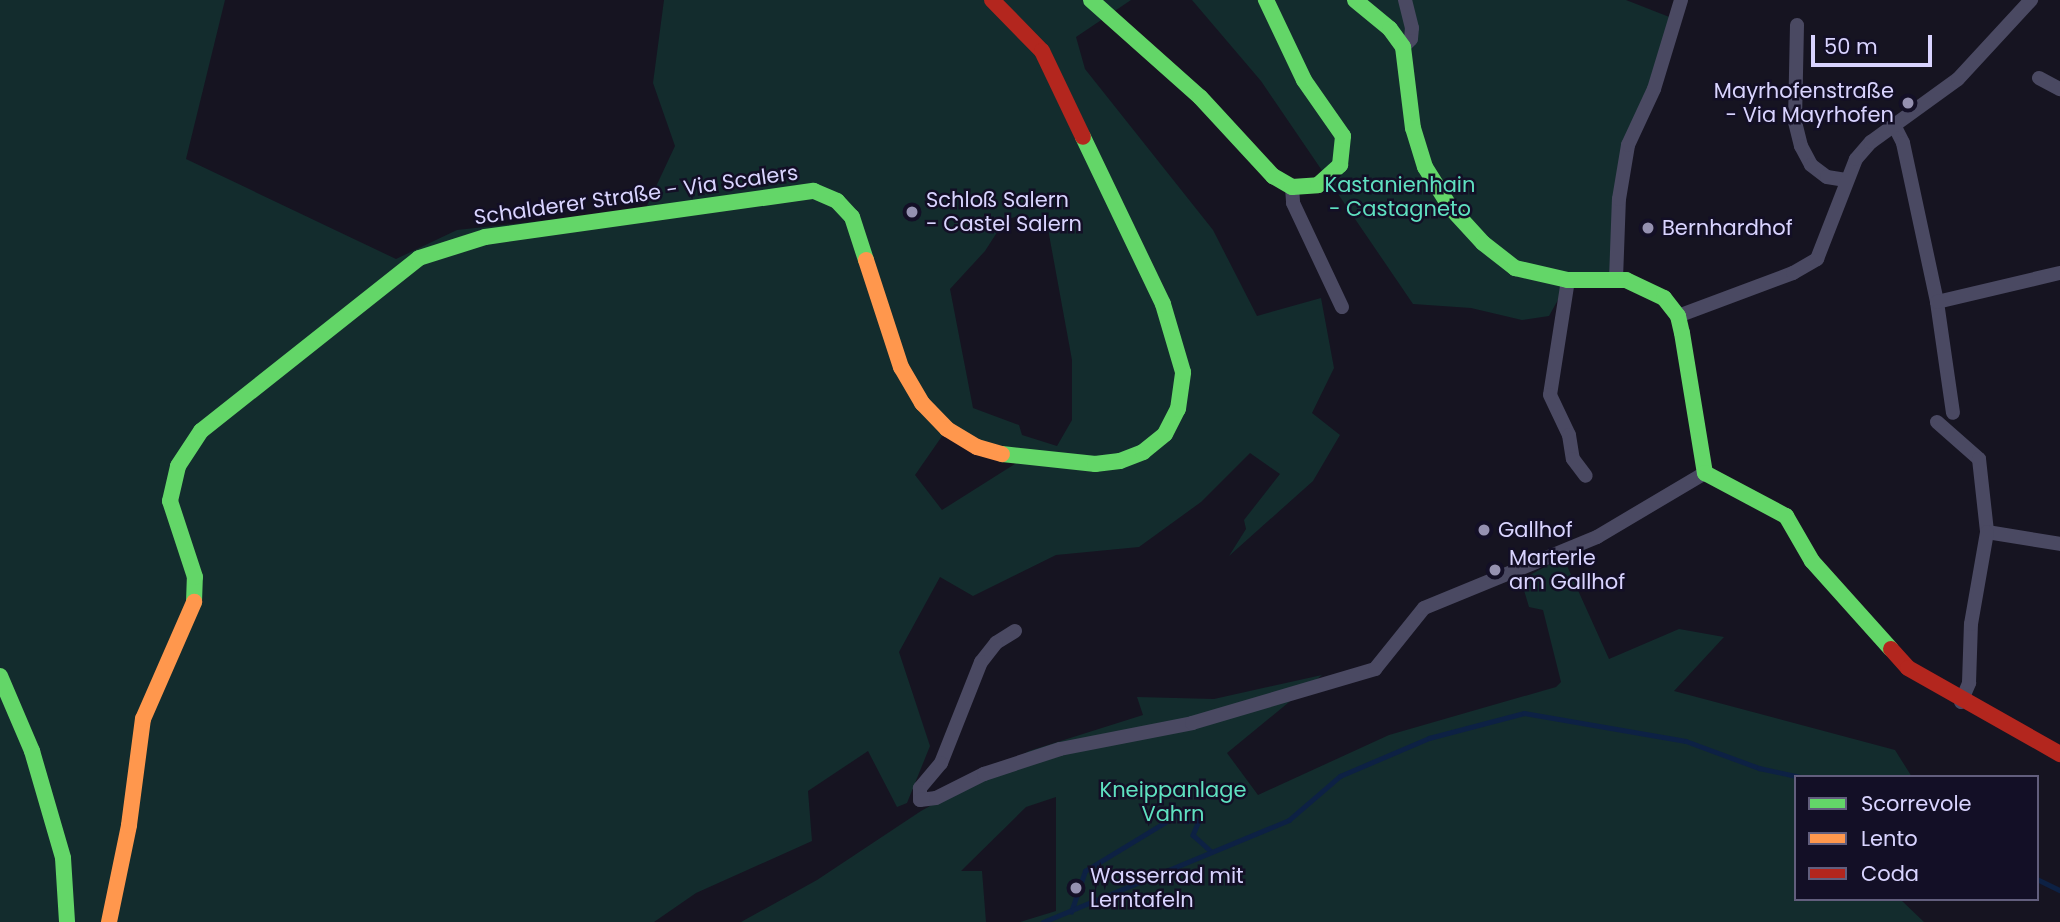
<!DOCTYPE html>
<meta charset="utf-8">
<style>
body{margin:0}
#map{position:relative;width:2060px;height:922px;overflow:hidden;background:#161421;font-family:Poppins,sans-serif}
div>[style]{position:absolute}
[style*='--x']{left:calc(var(--x)*1px);top:calc(var(--y)*1px);width:calc(var(--w)*1px);rotate:calc(var(--a)*1deg)}
.green>*{inset:0;background:#132c2d}
.stream>*{height:4.5px;margin:-2.25px;padding:0 2.25px;transform-origin:2.25px;border-radius:2.25px;background:#0d2144}
.street>*{height:14px;margin:-7px;padding:0 7px;transform-origin:7px;border-radius:7px;background:#4a4962}
.fast>*{height:16px;margin:-8px;padding:0 8px;transform-origin:8px;border-radius:8px;background:#63d668}
.slow>*{height:16px;margin:-8px;padding:0 8px;transform-origin:8px;border-radius:8px;background:#ff974d}
.jam>*{height:16px;margin:-8px;padding:0 8px;transform-origin:8px;border-radius:8px;background:#b3261e}
.dots>*{width:19px;height:19px;translate:-50% -50%;box-sizing:border-box;border:4px solid #130f26;border-radius:50%}
span{translate:-50% -50%;white-space:nowrap;text-align:center;line-height:1.15;-webkit-text-stroke:5px #130f26;paint-order:stroke}
.poi-label{font-size:21px;color:#d9d4ff}
.right{translate:-100% -50%;text-align:right}
.left{translate:0 -50%;text-align:left}
.park-label{font-size:21px;color:#5fe0c0}
.street-label{font-size:21px;color:#d9d4ff}
.legend{position:absolute;left:1794px;top:775px;width:245px;height:126px;box-sizing:border-box;background:#130f26;border:2px solid #625e7d;margin:0;padding:9px 12px;list-style:none;font-size:21px;color:#d9d4ff}
.legend li{display:flex;align-items:center;gap:14px;height:35px}
.legend b{width:35px;border:2px solid #625e7d}
.scale{position:absolute;left:1811px;top:35px;width:121px;height:32px;box-sizing:border-box;border:4px solid #d9d4ff;border-top:0;padding-left:9px;font-size:21px;line-height:24px;white-space:nowrap;color:#d9d4ff;-webkit-text-stroke:5px #130f26;paint-order:stroke}
</style>
<div id="map">
<div class="green">
<div style="clip-path:polygon(evenodd,0 0,225px 0,186px 159px,396px 259px,457px 230px,645px 210px,675px 146px,653px 83px,664px 0,1131px 0,1076px 37px,1085px 69px,1213px 230px,1257px 316px,1321px 298px,1334px 368px,1312px 413px,1340px 435px,1313px 481px,1229px 556px,1246px 529px,1244px 520px,1280px 474px,1250px 453px,1201px 502px,1139px 547px,1056px 555px,973px 596px,940px 577px,899px 652px,930px 746px,907px 803px,897px 807px,868px 751px,808px 791px,812px 841px,696px 893px,654px 922px,0 922px,0 0,1018px 216px,1048px 229px,1072px 360px,1072px 420px,1057px 446px,1022px 435px,1019px 425px,973px 408px,950px 289px,985px 251px,1005px 220px,1018px 216px,0 0,947px 429px,1021px 460px,942px 510px,915px 475px,947px 429px)"></div>
<div style="clip-path:polygon(1192px 0,1626px 0,1677px 20px,1628px 145px,1616px 279px,1569px 280px,1549px 316px,1522px 320px,1471px 308px,1413px 304px,1261px 81px)"></div>
<div style="clip-path:polygon(1563px 557px,1609px 659px,1679px 629px,1724px 637px,1674px 691px,1895px 750px,1912px 777px,1796px 777px,1796px 899px,1900px 899px,1924px 922px,1020px 922px,1056px 911px,1056px 797px,1026px 807px,961px 871px,982px 871px,986px 922px,741px 922px,817px 880px,921px 811px,1029px 751px,1143px 715px,1137px 697px,1214px 699px,1322px 675px,1227px 753px,1258px 795px,1389px 735px,1556px 687px,1561px 682px,1543px 610px,1529px 607px,1521px 580px)"></div>
</div>
<div class="stream">
<div style="--x:1198;--y:811;--w:5;--a:37"></div>
<div style="--x:1202;--y:814;--w:23;--a:113"></div>
<div style="--x:1193;--y:835;--w:25;--a:42"></div>
<div style="--x:1183;--y:817;--w:6;--a:45"></div>
<div style="--x:2037;--y:879;--w:25;--a:26"></div>
<div style="--x:1071;--y:912;--w:43;--a:-71.1"></div>
<div style="--x:1085;--y:871;--w:108;--a:-31.3"></div>
<div style="--x:1043;--y:922;--w:266;--a:-22.5"></div>
<div style="--x:1289;--y:820;--w:67;--a:-40.8"></div>
<div style="--x:1340;--y:776;--w:97;--a:-23.1"></div>
<div style="--x:1429;--y:738;--w:98;--a:-14.7"></div>
<div style="--x:1524;--y:713;--w:164;--a:9.8"></div>
<div style="--x:1686;--y:741;--w:78;--a:20.3"></div>
<div style="--x:1759;--y:768;--w:43;--a:12.1"></div>
</div>
<div class="street">
<div style="--x:1797;--y:25;--w:97;--a:91.2"></div>
<div style="--x:1795;--y:122;--w:25;--a:76"></div>
<div style="--x:1801;--y:146;--w:21;--a:62"></div>
<div style="--x:1811;--y:165;--w:20;--a:37"></div>
<div style="--x:1827;--y:177;--w:19;--a:9"></div>
<div style="--x:1403;--y:47;--w:11;--a:-45"></div>
<div style="--x:1411;--y:39;--w:11;--a:-85"></div>
<div style="--x:1412;--y:28;--w:29;--a:-104"></div>
<div style="--x:2039;--y:78;--w:24;--a:28"></div>
<div style="--x:1894;--y:125;--w:20;--a:63"></div>
<div style="--x:1903;--y:143;--w:163;--a:77.9"></div>
<div style="--x:1937;--y:302;--w:112;--a:81.8"></div>
<div style="--x:1292;--y:187;--w:16;--a:86"></div>
<div style="--x:1293;--y:203;--w:115;--a:64.8"></div>
<div style="--x:1616;--y:279;--w:80;--a:-87.9"></div>
<div style="--x:1619;--y:199;--w:55;--a:-80.5"></div>
<div style="--x:1628;--y:145;--w:62;--a:-65.1"></div>
<div style="--x:1654;--y:89;--w:93;--a:-73.1"></div>
<div style="--x:1568;--y:280;--w:116;--a:98.9"></div>
<div style="--x:1550;--y:395;--w:44;--a:64.6"></div>
<div style="--x:1569;--y:435;--w:24;--a:81"></div>
<div style="--x:1573;--y:459;--w:21;--a:53"></div>
<div style="--x:1937;--y:302;--w:126;--a:-13.3"></div>
<div style="--x:1678;--y:316;--w:123;--a:-20.5"></div>
<div style="--x:1793;--y:273;--w:28;--a:-30"></div>
<div style="--x:1817;--y:259;--w:107;--a:-68.7"></div>
<div style="--x:1856;--y:159;--w:23;--a:-49"></div>
<div style="--x:1871;--y:142;--w:107;--a:-35.9"></div>
<div style="--x:1958;--y:79;--w:108;--a:-47.3"></div>
<div style="--x:1937;--y:422;--w:56;--a:41.4"></div>
<div style="--x:1979;--y:459;--w:73;--a:83.7"></div>
<div style="--x:1987;--y:532;--w:74;--a:9.3"></div>
<div style="--x:1015;--y:631;--w:22;--a:148"></div>
<div style="--x:996;--y:643;--w:24;--a:128"></div>
<div style="--x:981;--y:662;--w:109;--a:111.6"></div>
<div style="--x:941;--y:763;--w:33;--a:130"></div>
<div style="--x:920;--y:788;--w:12;--a:90"></div>
<div style="--x:920;--y:800;--w:16;--a:-7"></div>
<div style="--x:936;--y:798;--w:54;--a:-26.6"></div>
<div style="--x:984;--y:774;--w:80;--a:-18.2"></div>
<div style="--x:1060;--y:749;--w:135;--a:-11.1"></div>
<div style="--x:1192;--y:723;--w:191;--a:-16.4"></div>
<div style="--x:1375;--y:669;--w:78;--a:-51.2"></div>
<div style="--x:1424;--y:608;--w:187;--a:-22.3"></div>
<div style="--x:1597;--y:537;--w:126;--a:-30.7"></div>
<div style="--x:1961;--y:702;--w:21;--a:-67"></div>
<div style="--x:1969;--y:683;--w:59;--a:-88.1"></div>
<div style="--x:1971;--y:624;--w:93;--a:-80.1"></div>
</div>
<div class="fast">
<div style="--x:1091;--y:0;--w:146;--a:41.7"></div>
<div style="--x:1200;--y:97;--w:108;--a:47.3"></div>
<div style="--x:1273;--y:176;--w:22;--a:30"></div>
<div style="--x:1292;--y:187;--w:26;--a:-4"></div>
<div style="--x:1318;--y:185;--w:30;--a:-42"></div>
<div style="--x:1340;--y:165;--w:29;--a:-84"></div>
<div style="--x:1343;--y:136;--w:68;--a:-124.9"></div>
<div style="--x:1304;--y:80;--w:89;--a:-115.4"></div>
<div style="--x:1355;--y:0;--w:45;--a:39.6"></div>
<div style="--x:1390;--y:29;--w:22;--a:54"></div>
<div style="--x:1403;--y:47;--w:82;--a:83"></div>
<div style="--x:1413;--y:128;--w:41;--a:72.9"></div>
<div style="--x:1425;--y:167;--w:47;--a:58"></div>
<div style="--x:1450;--y:207;--w:49;--a:47.5"></div>
<div style="--x:1483;--y:243;--w:41;--a:38"></div>
<div style="--x:1515;--y:268;--w:54;--a:12.8"></div>
<div style="--x:1568;--y:280;--w:58;--a:0"></div>
<div style="--x:1626;--y:280;--w:42;--a:25.3"></div>
<div style="--x:1664;--y:298;--w:23;--a:52"></div>
<div style="--x:1678;--y:316;--w:17;--a:77"></div>
<div style="--x:1682;--y:333;--w:142;--a:80.7"></div>
<div style="--x:1705;--y:473;--w:92;--a:28"></div>
<div style="--x:1786;--y:516;--w:52;--a:60"></div>
<div style="--x:1812;--y:561;--w:118;--a:48.1"></div>
<div style="--x:1002;--y:454;--w:94;--a:6.1"></div>
<div style="--x:1095;--y:464;--w:25;--a:-7"></div>
<div style="--x:1120;--y:461;--w:25;--a:-21"></div>
<div style="--x:1143;--y:452;--w:28;--a:-39"></div>
<div style="--x:1165;--y:434;--w:28;--a:-63"></div>
<div style="--x:1178;--y:409;--w:37;--a:-82"></div>
<div style="--x:1183;--y:372;--w:71;--a:-106.4"></div>
<div style="--x:1163;--y:304;--w:185;--a:-115.6"></div>
<div style="--x:194;--y:602;--w:25;--a:-88"></div>
<div style="--x:195;--y:577;--w:80;--a:-108.2"></div>
<div style="--x:170;--y:501;--w:36;--a:-77"></div>
<div style="--x:178;--y:466;--w:42;--a:-56.7"></div>
<div style="--x:201;--y:431;--w:278;--a:-38.4"></div>
<div style="--x:419;--y:258;--w:69;--a:-17.7"></div>
<div style="--x:485;--y:237;--w:332;--a:-8"></div>
<div style="--x:814;--y:191;--w:25;--a:23"></div>
<div style="--x:837;--y:201;--w:22;--a:47"></div>
<div style="--x:852;--y:217;--w:45;--a:72"></div>
<div style="--x:0;--y:676;--w:82;--a:66.9"></div>
<div style="--x:32;--y:751;--w:111;--a:73.8"></div>
<div style="--x:63;--y:858;--w:64;--a:86.4"></div>
</div>
<div class="slow">
<div style="--x:866;--y:260;--w:113;--a:71.9"></div>
<div style="--x:901;--y:367;--w:42;--a:59.7"></div>
<div style="--x:922;--y:403;--w:36;--a:46"></div>
<div style="--x:947;--y:429;--w:35;--a:31"></div>
<div style="--x:977;--y:447;--w:26;--a:16"></div>
<div style="--x:109;--y:922;--w:99;--a:-78.3"></div>
<div style="--x:129;--y:825;--w:107;--a:-82.5"></div>
<div style="--x:143;--y:719;--w:128;--a:-66.4"></div>
</div>
<div class="jam">
<div style="--x:992;--y:0;--w:71;--a:45.6"></div>
<div style="--x:1042;--y:51;--w:95;--a:64.5"></div>
<div style="--x:1891;--y:649;--w:25;--a:48"></div>
<div style="--x:1908;--y:668;--w:175;--a:29.5"></div>
</div>
<div class="dots">
<div style="left:1908px;top:103px;background:#9591b1"></div>
<div style="left:912px;top:212px;background:#9591b1"></div>
<div style="left:1648px;top:228px;background:#9591b1"></div>
<div style="left:1484px;top:530px;background:#9591b1"></div>
<div style="left:1495px;top:570px;background:#9591b1"></div>
<div style="left:1076px;top:888px;background:#9591b1"></div>
</div>
<div class="poi-label">
<span class="right" style="left:1894px;top:103px">Mayrhofenstraße<br>- Via Mayrhofen</span>
<span class="left" style="left:926px;top:212px">Schloß Salern<br>- Castel Salern</span>
<span class="left" style="left:1662px;top:228px">Bernhardhof</span>
<span class="left" style="left:1498px;top:530px">Gallhof</span>
<span class="left" style="left:1509px;top:570px">Marterle<br>am Gallhof</span>
<span class="left" style="left:1090px;top:888px">Wasserrad mit<br>Lerntafeln</span>
</div>
<div class="park-label">
<span style="left:1400px;top:197px">Kastanienhain<br>- Castagneto</span>
<span style="left:1173px;top:802px">Kneippanlage<br>Vahrn</span>
</div>
<div class="street-label">
<span style="left:636px;top:195px;rotate:-8deg">Schalderer Straße - Via Scalers</span>
</div>
<ul class="legend">
<li><b style="height:9px;background:#63d668"></b>Scorrevole</li>
<li><b style="height:9px;background:#ff974d"></b>Lento</li>
<li><b style="height:9px;background:#b3261e"></b>Coda</li>
</ul>
<div class="scale">50 m</div>
</div>
